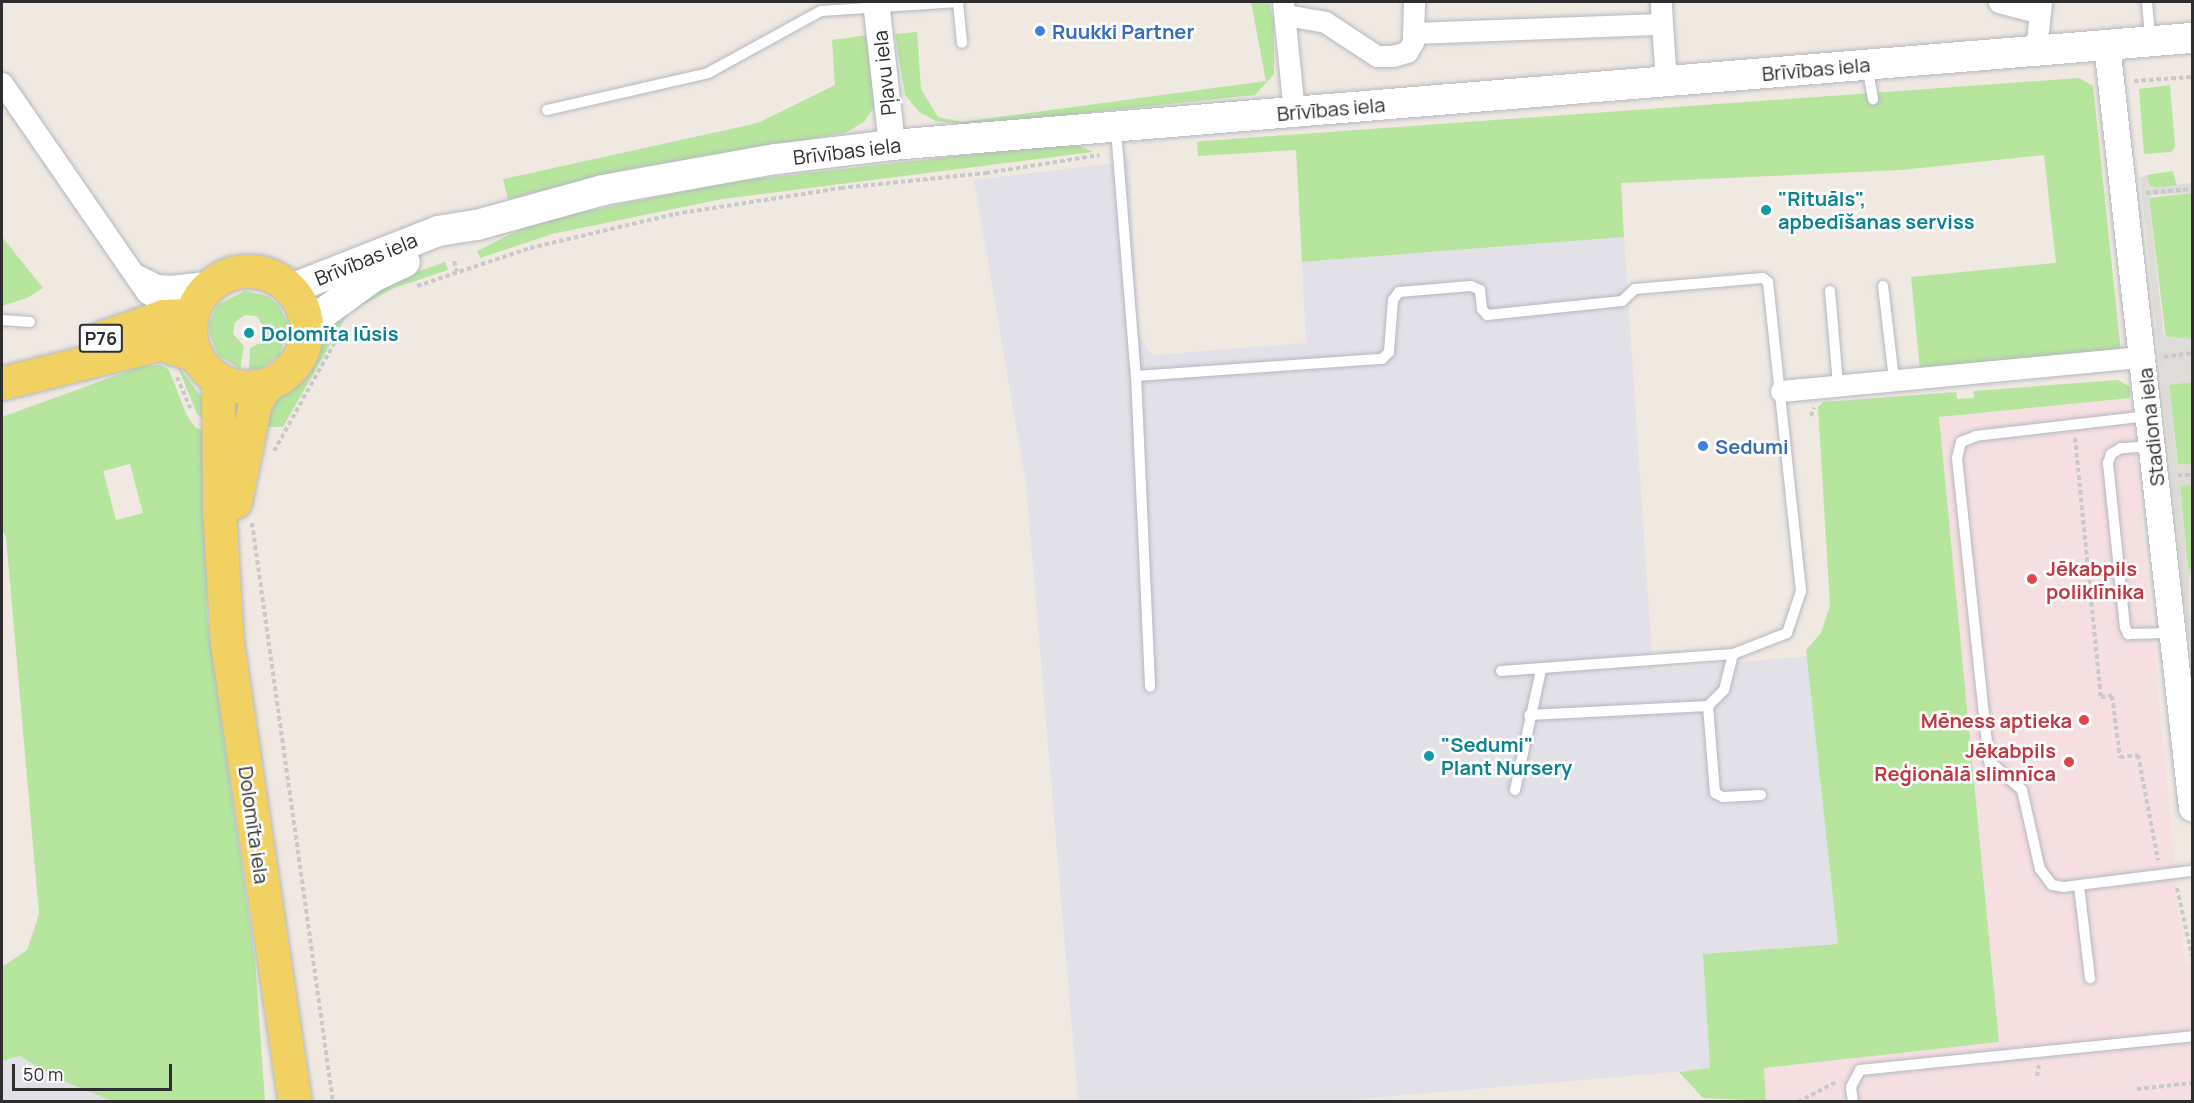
<!DOCTYPE html>
<meta charset="utf-8">
<style>
body{margin:0}
#map{position:relative;width:2194px;height:1103px;overflow:hidden;background:#efe9e1;font-family:Manrope,sans-serif}
div>[style]{position:absolute}
[style*='--x']{left:calc(var(--x)*1px);top:calc(var(--y)*1px);width:calc(var(--w)*1px);rotate:calc(var(--a)*1deg)}
.industrial>*{inset:0;background:#e3e1e8}
.medical>*{inset:0;background:#f5dfe0}
.green>*{inset:0;background:#b6e59e}
.plaza>*{inset:0;background:#dfdcd8}
.path>*{height:4px;margin-top:-2px;transform-origin:0;background:repeating-linear-gradient(90deg,#c9c9c9 0 4.5px,transparent 0 7.5px)}
.roads{filter:drop-shadow(0 0 2px #b4b7c1) drop-shadow(0 0 2px #b4b7c1)}
.service>*{height:10px;margin:-5px;padding:0 5px;transform-origin:5px;border-radius:5px;background:#fff}
.minor>*{height:21px;margin:-10.5px;padding:0 10.5px;transform-origin:10.5px;border-radius:10.5px;background:#fff}
.tertiary>*{height:26px;margin:-13px;padding:0 13px;transform-origin:13px;border-radius:13px;background:#fff}
.secondary>*{height:30px;margin:-15px;padding:0 15px;transform-origin:15px;border-radius:15px;background:#fff}
.primary>*{height:33px;margin:-16.5px;padding:0 16.5px;transform-origin:16.5px;border-radius:16.5px;background:#f2d163}
.primary>.ring{margin:-16.5px;padding:0;box-sizing:content-box;background:none;border:33px solid #f2d163;border-radius:50%}
.dots>*{width:16px;height:16px;translate:-50% -50%;box-sizing:border-box;border:3px solid #fff;border-radius:50%}
span{translate:-50% -50%;white-space:nowrap;text-align:center;line-height:1.15;-webkit-text-stroke:5px #fff;paint-order:stroke}
.shield-label span{padding:2px 4px;background:#fff;border:2px solid;border-radius:4px;-webkit-text-stroke-width:0}
.shield-label{font-size:18px;color:#2e2e2e;font-weight:700}
.shop-label{font-size:20px;color:#366cbe;font-weight:700}
.left{translate:0 -50%;text-align:left}
.street-label{font-size:20px;color:#2e2e2e}
.culture-label{font-size:20px;color:#0d838f;font-weight:700}
.health-label{font-size:20px;color:#be3a42;font-weight:700}
.right{translate:-100% -50%;text-align:right}
.frame{position:absolute;inset:0;border:3px solid #2e2e2e;pointer-events:none}
.scale{position:absolute;left:12px;top:1064px;width:160px;height:27px;box-sizing:border-box;border:3px solid #2e2e2e;border-top:0;padding-left:8px;font-size:18px;line-height:21px;white-space:nowrap;color:#2e2e2e;-webkit-text-stroke:4px #fff;paint-order:stroke}
</style>
<div id="map">
<div class="industrial">
<div style="clip-path:polygon(1130px 161px,1138px 335px,1152px 355px,1306px 343px,1302px 262px,1624px 237px,1653px 670px,1807px 656px,1838px 944px,1704px 954px,1710px 1069px,1336px 1101px,1078px 1101px,1026px 484px,974px 180px)"></div>
<div style="clip-path:polygon(20px 1056px,56px 1078px,112px 1101px,2px 1102px,2px 1061px)"></div>
</div>
<div class="medical">
<div style="clip-path:polygon(2130px 398px,2177px 891px,2184px 959px,2186px 964px,2192px 963px,2192px 1101px,1766px 1101px,1764px 1068px,1999px 1041px,1939px 417px)"></div>
</div>
<div class="green">
<div style="clip-path:polygon(1251px 2px,1269px 2px,1274px 24px,1274px 74px,1255px 95px,972px 125px,936px 121px,919px 112px,905px 95px,895px 34px,917px 32px,921px 89px,938px 117px,962px 122px,1266px 81px)"></div>
<div style="clip-path:polygon(868px 35px,874px 107px,864px 122px,845px 133px,634px 168px,508px 199px,503px 179px,758px 123px,835px 85px,832px 40px)"></div>
<div style="clip-path:polygon(2079px 78px,2093px 86px,2121px 353px,1920px 370px,1911px 277px,2056px 263px,2044px 155px,1901px 170px,1621px 183px,1624px 237px,1302px 262px,1296px 150px,1198px 156px,1197px 142px,1204px 141px)"></div>
<div style="clip-path:polygon(2170px 85px,2175px 147px,2171px 152px,2144px 154px,2139px 89px)"></div>
<div style="clip-path:polygon(1073px 143px,1093px 152px,722px 199px,552px 234px,480px 258px,477px 251px,527px 226px,568px 215px,735px 181px)"></div>
<div style="clip-path:polygon(2173px 171px,2177px 187px,2149px 187px,2147px 175px)"></div>
<div style="clip-path:polygon(2192px 193px,2192px 339px,2166px 339px,2149px 198px)"></div>
<div style="clip-path:polygon(2px 237px,43px 288px,27px 298px,2px 306px)"></div>
<div style="clip-path:polygon(445px 262px,448px 270px,394px 288px,348px 313px,283px 427px,256px 427px,275px 401px,306px 379px,330px 326px,392px 281px)"></div>
<div style="clip-path:polygon(245px 291px,267px 296px,278px 304px,288px 323px,280px 355px,261px 368px,249px 370px,250px 348px,264px 341px,266px 332px,257px 316px,245px 315px,235px 322px,233px 334px,244px 346px,240px 369px,218px 355px,210px 335px,209px 325px,217px 305px)"></div>
<div style="clip-path:polygon(176px 363px,205px 402px,203px 419px,197px 414px)"></div>
<div style="clip-path:polygon(evenodd,161px 365px,169px 370px,187px 416px,195px 427px,207px 433px,207px 616px,255px 960px,265px 1101px,112px 1101px,56px 1078px,20px 1056px,2px 1061px,2px 967px,27px 950px,39px 914px,6px 537px,2px 530px,2px 417px,142px 366px,161px 365px,130px 464px,143px 513px,116px 520px,103px 471px,130px 464px)"></div>
<div style="clip-path:polygon(2118px 380px,2130px 387px,2130px 398px,1939px 417px,1999px 1042px,1764px 1068px,1766px 1101px,1703px 1098px,1679px 1072px,1710px 1068px,1703px 954px,1838px 944px,1806px 650px,1821px 633px,1830px 605px,1818px 407px,1823px 402px,1956px 392px,1957px 399px,1974px 398px,1974px 391px)"></div>
<div style="clip-path:polygon(2192px 382px,2192px 465px,2178px 464px,2169px 384px)"></div>
<div style="clip-path:polygon(2180px 485px,2192px 485px,2192px 571px,2188px 569px)"></div>
</div>
<div class="plaza">
<div style="clip-path:polygon(2147px 175px,2151px 188px,2192px 183px,2192px 193px,2152px 195px,2149px 201px,2164px 336px,2192px 339px,2192px 382px,2169px 385px,2178px 464px,2192px 465px,2192px 485px,2180px 486px,2188px 569px,2192px 571px,2189px 580px,2192px 669px,2140px 178px)"></div>
</div>
<div class="path">
<div style="--x:2134;--y:81;--w:58;--a:-3.9"></div>
<div style="--x:2146;--y:193;--w:46;--a:-5"></div>
<div style="--x:454;--y:261;--w:11;--a:75"></div>
<div style="--x:417;--y:286;--w:119;--a:-18.6"></div>
<div style="--x:530;--y:248;--w:149;--a:-13.2"></div>
<div style="--x:675;--y:214;--w:168;--a:-8.9"></div>
<div style="--x:841;--y:188;--w:146;--a:-5.9"></div>
<div style="--x:986;--y:173;--w:115;--a:-9"></div>
<div style="--x:2164;--y:357;--w:28;--a:-8"></div>
<div style="--x:177;--y:377;--w:34;--a:67"></div>
<div style="--x:1811;--y:416;--w:9;--a:-69"></div>
<div style="--x:2075;--y:438;--w:260;--a:84.3"></div>
<div style="--x:2101;--y:697;--w:11;--a:-5"></div>
<div style="--x:2112;--y:696;--w:62;--a:82.5"></div>
<div style="--x:2120;--y:757;--w:18;--a:-6"></div>
<div style="--x:2138;--y:755;--w:107;--a:79.2"></div>
<div style="--x:274;--y:451;--w:127;--a:-60.8"></div>
<div style="--x:2178;--y:475;--w:14;--a:0"></div>
<div style="--x:252;--y:523;--w:585;--a:82.04"></div>
<div style="--x:2177;--y:888;--w:70;--a:77.6"></div>
<div style="--x:2037;--y:1076;--w:11;--a:-80"></div>
<div style="--x:2137;--y:1089;--w:55;--a:-6.2"></div>
<div style="--x:1798;--y:1102;--w:45;--a:-27.7"></div>
</div>
<div class="roads">
<div class="service">
<div style="--x:2147;--y:2;--w:38;--a:85"></div>
<div style="--x:1867;--y:65;--w:35;--a:80"></div>
<div style="--x:547;--y:110;--w:165;--a:-12.9"></div>
<div style="--x:708;--y:73;--w:129;--a:-28.8"></div>
<div style="--x:821;--y:11;--w:137;--a:-3.8"></div>
<div style="--x:958;--y:2;--w:41;--a:84.4"></div>
<div style="--x:1116;--y:130;--w:247;--a:85.4"></div>
<div style="--x:1136;--y:376;--w:247;--a:-4"></div>
<div style="--x:1382;--y:359;--w:10;--a:-45"></div>
<div style="--x:1389;--y:352;--w:52;--a:-85.6"></div>
<div style="--x:1393;--y:300;--w:10;--a:-53"></div>
<div style="--x:1399;--y:292;--w:72;--a:-4.8"></div>
<div style="--x:1471;--y:286;--w:10;--a:24"></div>
<div style="--x:1480;--y:290;--w:19;--a:84"></div>
<div style="--x:1482;--y:309;--w:8;--a:50"></div>
<div style="--x:1487;--y:315;--w:136;--a:-5.9"></div>
<div style="--x:1622;--y:301;--w:18;--a:-43"></div>
<div style="--x:1635;--y:289;--w:128;--a:-4.9"></div>
<div style="--x:1763;--y:278;--w:6;--a:39"></div>
<div style="--x:1768;--y:282;--w:311;--a:83.9"></div>
<div style="--x:1801;--y:591;--w:44;--a:108.4"></div>
<div style="--x:1787;--y:633;--w:58;--a:158.7"></div>
<div style="--x:1733;--y:654;--w:37;--a:104"></div>
<div style="--x:1724;--y:690;--w:23;--a:135"></div>
<div style="--x:1708;--y:706;--w:179;--a:177.1"></div>
<div style="--x:1883;--y:286;--w:95;--a:83.3"></div>
<div style="--x:1830;--y:291;--w:94;--a:85.1"></div>
<div style="--x:2;--y:320;--w:28;--a:4"></div>
<div style="--x:1136;--y:376;--w:311;--a:87.4"></div>
<div style="--x:2148;--y:416;--w:173;--a:173.4"></div>
<div style="--x:1976;--y:436;--w:16;--a:158"></div>
<div style="--x:1961;--y:442;--w:16;--a:104"></div>
<div style="--x:1957;--y:458;--w:305;--a:84"></div>
<div style="--x:1989;--y:761;--w:44;--a:41.3"></div>
<div style="--x:2022;--y:790;--w:81;--a:77.2"></div>
<div style="--x:2040;--y:869;--w:20;--a:53"></div>
<div style="--x:2052;--y:885;--w:11;--a:10"></div>
<div style="--x:2063;--y:887;--w:130;--a:-7.1"></div>
<div style="--x:2153;--y:446;--w:32;--a:176"></div>
<div style="--x:2121;--y:448;--w:12;--a:149"></div>
<div style="--x:2111;--y:454;--w:9;--a:108"></div>
<div style="--x:2108;--y:463;--w:165;--a:84.1"></div>
<div style="--x:2125;--y:627;--w:8;--a:67"></div>
<div style="--x:2128;--y:634;--w:43;--a:-1.3"></div>
<div style="--x:1501;--y:671;--w:233;--a:-4.2"></div>
<div style="--x:1708;--y:706;--w:87;--a:85.4"></div>
<div style="--x:1715;--y:793;--w:9;--a:27"></div>
<div style="--x:1723;--y:797;--w:38;--a:-3"></div>
<div style="--x:1515;--y:790;--w:123;--a:-77.8"></div>
<div style="--x:2079;--y:886;--w:93;--a:83.2"></div>
<div style="--x:1853;--y:1102;--w:15;--a:-98"></div>
<div style="--x:1851;--y:1087;--w:19;--a:-62"></div>
<div style="--x:1860;--y:1070;--w:334;--a:-5.8"></div>
</div>
<div class="minor">
<div style="--x:1283;--y:2;--w:111;--a:84.3"></div>
<div style="--x:1999;--y:2;--w:42;--a:15"></div>
<div style="--x:1286;--y:15;--w:40;--a:10"></div>
<div style="--x:1325;--y:22;--w:62;--a:33.2"></div>
<div style="--x:1377;--y:56;--w:15;--a:0"></div>
<div style="--x:1392;--y:56;--w:16;--a:-15"></div>
<div style="--x:1407;--y:52;--w:12;--a:-59"></div>
<div style="--x:1413;--y:42;--w:40;--a:-88.6"></div>
<div style="--x:1662;--y:24;--w:57;--a:86"></div>
<div style="--x:1413;--y:33;--w:249;--a:-2.1"></div>
<div style="--x:1662;--y:24;--w:22;--a:-93"></div>
<div style="--x:2036;--y:51;--w:49;--a:-84.2"></div>
<div style="--x:2;--y:83;--w:255;--a:55.4"></div>
<div style="--x:147;--y:293;--w:23;--a:31"></div>
<div style="--x:167;--y:305;--w:17;--a:-3"></div>
<div style="--x:139;--y:276;--w:20;--a:27"></div>
<div style="--x:157;--y:285;--w:14;--a:4"></div>
<div style="--x:171;--y:286;--w:44;--a:-6.5"></div>
<div style="--x:1781;--y:391;--w:365;--a:-5.4"></div>
</div>
<div class="tertiary">
<div style="--x:876;--y:2;--w:144;--a:83.6"></div>
<div style="--x:2107;--y:45;--w:768;--a:83.64"></div>
</div>
<div class="secondary">
<div style="--x:291;--y:289;--w:158;--a:-21.5"></div>
<div style="--x:438;--y:231;--w:39;--a:-9"></div>
<div style="--x:477;--y:225;--w:131;--a:-15.5"></div>
<div style="--x:603;--y:190;--w:176;--a:-10.2"></div>
<div style="--x:776;--y:159;--w:117;--a:-6.9"></div>
<div style="--x:892;--y:145;--w:1304;--a:-4.71"></div>
<div style="--x:306;--y:335;--w:23;--a:-56"></div>
<div style="--x:319;--y:316;--w:67;--a:-35.8"></div>
<div style="--x:373;--y:277;--w:35;--a:-25"></div>
</div>
<div class="primary">
<div class="ring" style="left:190px;top:271px;width:83px;height:83px"></div>
<div style="--x:100;--y:338;--w:67;--a:-19.2"></div>
<div style="--x:163;--y:316;--w:27;--a:-2"></div>
<div style="--x:218;--y:379;--w:130;--a:89.6"></div>
<div style="--x:219;--y:509;--w:134;--a:86.6"></div>
<div style="--x:227;--y:643;--w:464;--a:81.6"></div>
<div style="--x:2;--y:383;--w:163;--a:-13.9"></div>
<div style="--x:160;--y:344;--w:38;--a:17"></div>
<div style="--x:235;--y:502;--w:101;--a:-78.6"></div>
<div style="--x:255;--y:403;--w:22;--a:-58"></div>
</div>
</div>
<div class="dots">
<div style="left:1040px;top:31px;background:#3f7fe0"></div>
<div style="left:1766px;top:210px;background:#0f9aa8"></div>
<div style="left:249px;top:333px;background:#0f9aa8"></div>
<div style="left:1703px;top:446px;background:#3f7fe0"></div>
<div style="left:2032px;top:579px;background:#e0444e"></div>
<div style="left:2084px;top:720px;background:#e0444e"></div>
<div style="left:1429px;top:756px;background:#0f9aa8"></div>
<div style="left:2069px;top:762px;background:#e0444e"></div>
</div>
<div class="shield-label">
<span style="left:101px;top:338px">P76</span>
</div>
<div class="shop-label">
<span class="left" style="left:1052px;top:31px">Ruukki Partner</span>
<span class="left" style="left:1715px;top:446px">Sedumi</span>
</div>
<div class="street-label">
<span style="left:1816px;top:69px;rotate:-5deg">Brīvības iela</span>
<span style="left:884px;top:73px;rotate:-96deg">Pļavu iela</span>
<span style="left:1331px;top:109px;rotate:-5deg">Brīvības iela</span>
<span style="left:847px;top:151px;rotate:-7deg">Brīvības iela</span>
<span style="left:366px;top:259px;rotate:-22deg">Brīvības iela</span>
<span style="left:2151px;top:427px;rotate:-96deg">Stadiona iela</span>
<span style="left:254px;top:825px;rotate:82deg">Dolomīta iela</span>
</div>
<div class="culture-label">
<span class="left" style="left:1778px;top:210px">"Rituāls",<br>apbedīšanas serviss</span>
<span class="left" style="left:261px;top:333px">Dolomīta lūsis</span>
<span class="left" style="left:1441px;top:756px">"Sedumi"<br>Plant Nursery</span>
</div>
<div class="health-label">
<span class="left" style="left:2046px;top:580px">Jēkabpils<br>poliklīnika</span>
<span class="right" style="left:2072px;top:720px">Mēness aptieka</span>
<span class="right" style="left:2056px;top:762px">Jēkabpils<br>Reģionālā slimnīca</span>
</div>
<div class="frame"></div>
<div class="scale">50 m</div>
</div>
